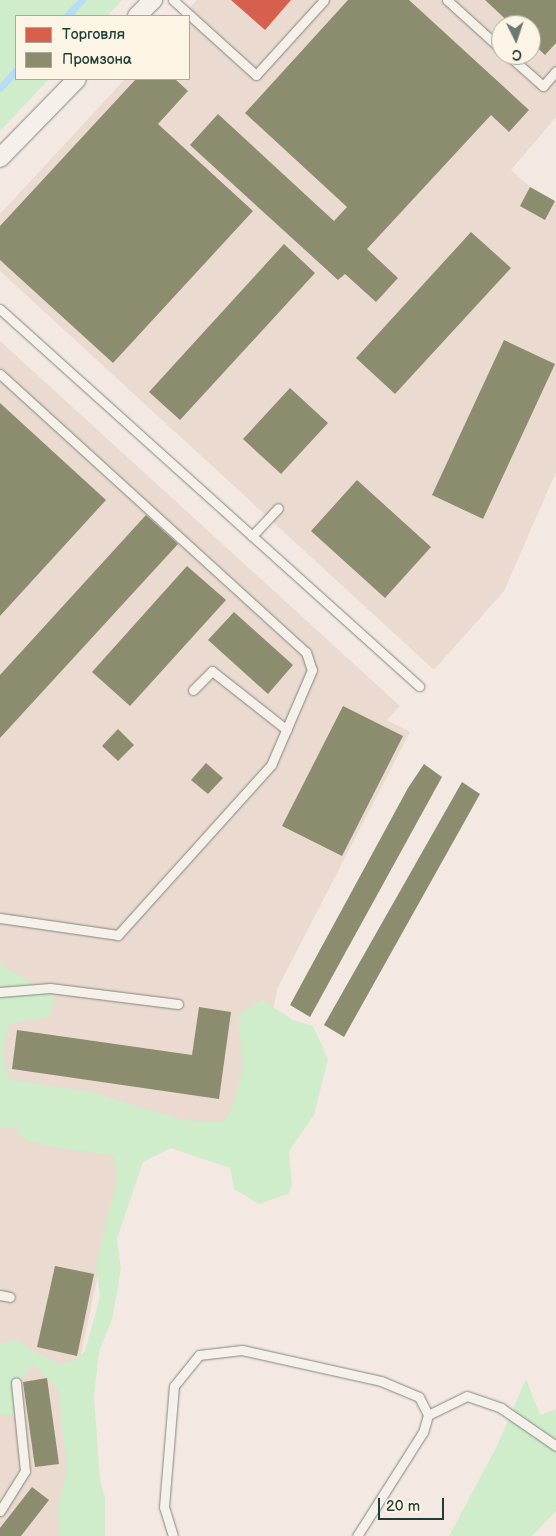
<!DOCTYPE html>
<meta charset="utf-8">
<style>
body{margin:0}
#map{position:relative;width:556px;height:1536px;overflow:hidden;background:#f3e9e2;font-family:"Balsamiq Sans",sans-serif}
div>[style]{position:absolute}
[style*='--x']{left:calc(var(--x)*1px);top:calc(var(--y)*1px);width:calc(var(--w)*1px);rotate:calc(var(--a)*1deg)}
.built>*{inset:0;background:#eadad0}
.green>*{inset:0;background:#cfedca}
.shops>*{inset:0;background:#d6604d}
.industry>*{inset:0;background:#8c8c6e}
.stream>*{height:7px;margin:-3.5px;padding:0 3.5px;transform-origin:3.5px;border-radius:3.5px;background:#b7dcf5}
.roads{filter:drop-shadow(0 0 1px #848580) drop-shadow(0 0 1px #848580)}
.lane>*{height:9px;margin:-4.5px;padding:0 4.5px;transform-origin:4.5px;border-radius:4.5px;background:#f5f1ea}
.street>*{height:18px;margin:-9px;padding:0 9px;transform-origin:9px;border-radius:9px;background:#f5f1ea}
span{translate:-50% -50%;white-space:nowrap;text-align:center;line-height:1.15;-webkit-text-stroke:5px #fcf5e5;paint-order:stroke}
.legend{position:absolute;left:15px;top:15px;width:175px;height:65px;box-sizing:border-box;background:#fcf5e5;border:1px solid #a4ab9e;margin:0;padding:6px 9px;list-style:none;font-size:15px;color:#1f3d34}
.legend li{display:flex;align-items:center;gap:10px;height:25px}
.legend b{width:25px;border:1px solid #a4ab9e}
.north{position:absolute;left:491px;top:15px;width:50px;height:50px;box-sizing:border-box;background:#fcf5e5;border:1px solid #a4ab9e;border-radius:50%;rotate:176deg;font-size:14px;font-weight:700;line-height:20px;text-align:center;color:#1f3d34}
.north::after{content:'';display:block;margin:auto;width:18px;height:22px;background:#697971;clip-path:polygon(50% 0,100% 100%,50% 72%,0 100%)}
.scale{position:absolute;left:378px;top:1498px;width:66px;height:22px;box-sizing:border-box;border:2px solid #1f3d34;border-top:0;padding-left:6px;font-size:15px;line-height:18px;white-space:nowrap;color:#1f3d34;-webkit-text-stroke:4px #fcf5e5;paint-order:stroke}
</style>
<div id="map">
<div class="built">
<div style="clip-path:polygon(evenodd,197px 0,556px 0,556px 117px,511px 170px,530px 187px,556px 202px,556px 472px,504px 591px,434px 670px,0 271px,0 214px,125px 79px,189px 79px,189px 16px,182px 16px,197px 0,501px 25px,531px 25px,531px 55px,501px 55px,501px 25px)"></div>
<div style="clip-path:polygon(0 341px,400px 706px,387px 720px,410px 732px,277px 989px,250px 1143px,149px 1125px,108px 1228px,69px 1410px,91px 1536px,0 1536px)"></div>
</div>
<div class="green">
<div style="clip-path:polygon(0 0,122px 0,107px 16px,16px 16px,16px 79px,49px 79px,0 131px)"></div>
<div style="clip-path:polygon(0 964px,55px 997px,50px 1017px,9px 1024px,3px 1053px,9px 1079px,90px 1092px,183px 1120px,223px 1122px,230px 1113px,243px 1069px,238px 1015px,262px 1000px,293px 1020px,313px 1026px,328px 1059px,314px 1115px,289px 1151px,292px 1185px,288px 1194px,259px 1204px,234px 1189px,230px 1168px,171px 1148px,143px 1162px,117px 1239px,121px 1269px,112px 1320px,99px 1351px,94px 1397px,100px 1480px,105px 1497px,105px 1536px,60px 1536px,57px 1510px,67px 1470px,58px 1389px,33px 1364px,17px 1385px,21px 1417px,0 1414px,0 1344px,16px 1339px,33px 1351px,60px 1364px,73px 1361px,85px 1351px,100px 1297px,96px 1265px,117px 1178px,113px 1155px,57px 1148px,27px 1141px,13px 1127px,0 1128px)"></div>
<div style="clip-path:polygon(526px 1379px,540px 1415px,556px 1409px,556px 1511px,532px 1536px,449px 1536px,497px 1446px)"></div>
</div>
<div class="shops">
<div style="clip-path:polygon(231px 0,291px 0,265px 30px)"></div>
</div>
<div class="industry">
<div style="clip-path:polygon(348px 0,409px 0,529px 110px,509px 132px,491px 115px,367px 249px,398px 278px,376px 302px,345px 274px,338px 280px,190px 145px,218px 114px,334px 221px,347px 207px,245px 113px)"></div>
<div style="clip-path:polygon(485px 0,556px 0,556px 43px,545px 55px,531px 42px,531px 25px,512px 25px)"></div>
<div style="clip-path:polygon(136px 79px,175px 79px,188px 91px,158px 124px,253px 211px,113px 363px,0 260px,0 226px)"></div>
<div style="clip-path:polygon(530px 187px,555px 201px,545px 220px,520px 206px)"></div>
<div style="clip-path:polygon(471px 232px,511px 268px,395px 394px,356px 358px)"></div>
<div style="clip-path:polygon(284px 244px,315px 273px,180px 420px,149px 392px)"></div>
<div style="clip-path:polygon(504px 340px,555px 364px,483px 519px,432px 495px)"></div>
<div style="clip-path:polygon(290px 388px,328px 423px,281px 474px,243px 439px)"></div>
<div style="clip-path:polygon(0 403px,106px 500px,0 616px)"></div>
<div style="clip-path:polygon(357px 480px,431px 547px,385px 598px,311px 531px)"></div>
<div style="clip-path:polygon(146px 515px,178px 544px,0 738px,0 675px)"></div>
<div style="clip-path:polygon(187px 566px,226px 600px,130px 706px,92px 672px)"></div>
<div style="clip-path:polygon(234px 612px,293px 665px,268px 694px,208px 640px)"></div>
<div style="clip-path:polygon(343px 706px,403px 736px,342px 856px,282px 826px)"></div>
<div style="clip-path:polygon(118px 729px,134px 745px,118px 761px,102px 746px)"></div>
<div style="clip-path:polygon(206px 763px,223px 778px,208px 794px,191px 780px)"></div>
<div style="clip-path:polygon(424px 764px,442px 777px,310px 1017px,290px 1005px,408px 788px)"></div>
<div style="clip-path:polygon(462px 782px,480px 794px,344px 1037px,324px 1025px)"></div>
<div style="clip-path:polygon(199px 1007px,231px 1012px,219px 1099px,12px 1069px,17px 1030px,192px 1055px)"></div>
<div style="clip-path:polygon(55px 1266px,94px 1274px,77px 1356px,37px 1347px)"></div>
<div style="clip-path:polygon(47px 1378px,59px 1464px,35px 1467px,23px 1382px)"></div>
<div style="clip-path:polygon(32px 1487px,49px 1500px,21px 1536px,0 1536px,0 1528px)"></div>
</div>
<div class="stream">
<div style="--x:67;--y:16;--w:22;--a:-47"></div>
<div style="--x:0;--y:88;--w:24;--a:-48"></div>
</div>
<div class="roads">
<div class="lane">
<div style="--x:173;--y:0;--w:112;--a:42.1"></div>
<div style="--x:256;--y:75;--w:101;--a:-47.8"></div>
<div style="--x:447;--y:0;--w:73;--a:42.2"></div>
<div style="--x:508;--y:55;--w:47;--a:41.5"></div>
<div style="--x:543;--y:86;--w:20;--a:-49"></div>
<div style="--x:0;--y:309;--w:564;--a:41.98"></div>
<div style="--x:0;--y:374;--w:413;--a:42.3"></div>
<div style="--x:306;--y:652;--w:19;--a:72"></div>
<div style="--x:312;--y:670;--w:103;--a:113.3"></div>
<div style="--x:271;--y:765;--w:229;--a:132"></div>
<div style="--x:118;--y:935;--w:119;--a:-171.8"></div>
<div style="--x:252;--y:536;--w:38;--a:-47"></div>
<div style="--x:193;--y:690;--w:27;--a:-45"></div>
<div style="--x:212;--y:671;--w:95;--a:38.2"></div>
<div style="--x:0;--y:992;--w:50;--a:-4.6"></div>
<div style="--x:50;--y:988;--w:129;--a:7.1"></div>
<div style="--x:0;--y:1295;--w:10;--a:11"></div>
<div style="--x:428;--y:1415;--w:43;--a:-26"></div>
<div style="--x:467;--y:1396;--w:36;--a:19"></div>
<div style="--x:501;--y:1408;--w:67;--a:34.6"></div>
<div style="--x:0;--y:1511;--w:47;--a:-58"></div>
<div style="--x:25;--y:1471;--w:89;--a:-95.8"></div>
<div style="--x:173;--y:1536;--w:30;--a:-107"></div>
<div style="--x:164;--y:1507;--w:121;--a:-85.3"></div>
<div style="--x:174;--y:1386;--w:40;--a:-51"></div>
<div style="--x:199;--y:1355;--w:43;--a:-6.6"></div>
<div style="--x:242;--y:1350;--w:142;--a:12.6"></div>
<div style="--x:381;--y:1381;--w:41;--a:22.8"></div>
<div style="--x:419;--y:1397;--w:20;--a:63"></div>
<div style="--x:428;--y:1415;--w:18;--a:106"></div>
<div style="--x:423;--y:1432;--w:123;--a:122.4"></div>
</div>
<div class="street">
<div style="--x:137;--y:16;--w:23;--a:-45"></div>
<div style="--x:0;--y:158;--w:110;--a:-45.7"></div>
</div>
</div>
<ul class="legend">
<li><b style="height:14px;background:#d6604d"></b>Торговля</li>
<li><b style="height:14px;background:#8c8c6e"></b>Промзона</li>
</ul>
<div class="north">С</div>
<div class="scale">20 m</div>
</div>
